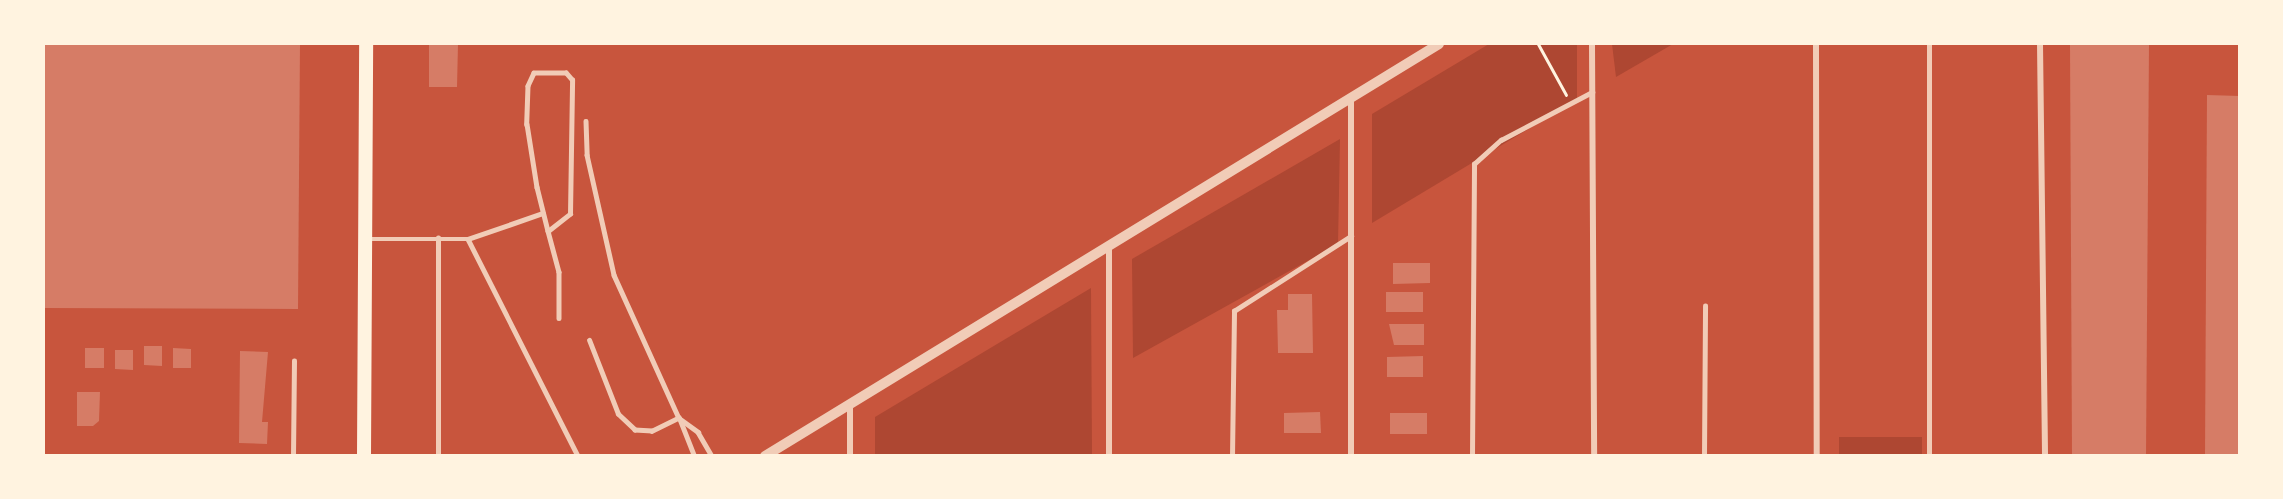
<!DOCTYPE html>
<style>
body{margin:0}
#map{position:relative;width:2283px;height:499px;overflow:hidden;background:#c8553d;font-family:"IBM Plex Sans",sans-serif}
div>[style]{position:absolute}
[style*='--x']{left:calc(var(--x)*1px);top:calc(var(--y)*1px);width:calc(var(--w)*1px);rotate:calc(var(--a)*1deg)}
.green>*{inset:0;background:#ae4732}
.building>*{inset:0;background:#d67c66}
.path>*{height:3px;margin:-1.5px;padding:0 1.5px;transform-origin:1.5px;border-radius:1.5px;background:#fff3e0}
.service>*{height:4.5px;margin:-2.25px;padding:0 2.25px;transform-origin:2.25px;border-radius:2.25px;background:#f1ccb7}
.minor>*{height:6px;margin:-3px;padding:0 3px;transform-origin:3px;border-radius:3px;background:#f1ccb7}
.tertiary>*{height:10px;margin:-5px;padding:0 5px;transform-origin:5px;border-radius:5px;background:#f1ccb7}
.primary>*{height:14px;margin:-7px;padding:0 7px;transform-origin:7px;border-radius:7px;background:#fff3e0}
span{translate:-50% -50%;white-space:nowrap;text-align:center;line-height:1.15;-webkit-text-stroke:4.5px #fff3e0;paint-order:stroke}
.frame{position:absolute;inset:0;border:45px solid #fff3e0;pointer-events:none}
</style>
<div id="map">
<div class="green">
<div style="clip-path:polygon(1489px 44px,1577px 44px,1577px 100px,1372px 223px,1372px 114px)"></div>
<div style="clip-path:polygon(1612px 44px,1673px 44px,1616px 77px)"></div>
<div style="clip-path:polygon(1340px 139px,1338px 244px,1133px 358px,1132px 259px)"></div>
<div style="clip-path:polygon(1091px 288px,1092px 455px,875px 455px,875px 417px)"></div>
<div style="clip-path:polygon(1839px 437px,1922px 437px,1922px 455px,1839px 455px)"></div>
</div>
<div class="building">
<div style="clip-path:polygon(44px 44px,300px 44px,298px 309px,44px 308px)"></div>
<div style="clip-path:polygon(429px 44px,458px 44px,457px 87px,429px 87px)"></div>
<div style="clip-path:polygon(2070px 44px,2149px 44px,2146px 456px,2072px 456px)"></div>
<div style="clip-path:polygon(2207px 95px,2240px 96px,2240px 456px,2205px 456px)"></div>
<div style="clip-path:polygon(1393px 263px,1430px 263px,1430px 283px,1393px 284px)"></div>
<div style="clip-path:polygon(1386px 292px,1423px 292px,1423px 312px,1386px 312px)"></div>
<div style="clip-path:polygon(1288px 294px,1312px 294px,1313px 353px,1278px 353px,1277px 310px,1288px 310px)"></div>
<div style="clip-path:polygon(1389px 324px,1424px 324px,1424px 345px,1394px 345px)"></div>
<div style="clip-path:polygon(144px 346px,162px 346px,162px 366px,144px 365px)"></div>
<div style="clip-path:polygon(85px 348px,104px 348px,104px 368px,85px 368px)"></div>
<div style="clip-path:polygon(173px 348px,191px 349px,191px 368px,173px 368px)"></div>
<div style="clip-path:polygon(115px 350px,133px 350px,133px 370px,115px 369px)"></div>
<div style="clip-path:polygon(240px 351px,268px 352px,262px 422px,268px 422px,267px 444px,239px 443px)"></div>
<div style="clip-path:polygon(1423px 356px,1423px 377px,1387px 377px,1387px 357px)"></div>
<div style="clip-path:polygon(77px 392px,100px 392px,99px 421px,93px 426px,77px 426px)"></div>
<div style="clip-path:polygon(1320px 412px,1321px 433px,1284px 433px,1284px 413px)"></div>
<div style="clip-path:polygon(1390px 413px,1427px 413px,1427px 434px,1390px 434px)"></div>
</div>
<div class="path">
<div style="--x:1538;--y:44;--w:58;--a:61.2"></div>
</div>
<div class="service">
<div style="--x:586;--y:121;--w:34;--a:88"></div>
<div style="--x:587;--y:155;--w:123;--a:77.3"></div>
<div style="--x:614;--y:275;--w:157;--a:65.6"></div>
<div style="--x:679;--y:418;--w:30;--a:154"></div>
<div style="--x:652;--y:431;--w:17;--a:-177"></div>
<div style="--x:635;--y:430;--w:23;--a:-137"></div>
<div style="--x:618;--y:414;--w:79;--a:-111.4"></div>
<div style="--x:548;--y:231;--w:28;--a:-38"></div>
<div style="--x:570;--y:214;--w:134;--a:-89.1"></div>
<div style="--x:572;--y:80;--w:9;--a:-131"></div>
<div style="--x:566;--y:73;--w:32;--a:180"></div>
<div style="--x:534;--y:73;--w:14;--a:115"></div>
<div style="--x:528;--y:86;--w:38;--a:92"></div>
<div style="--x:527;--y:124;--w:64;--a:81"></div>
<div style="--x:537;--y:187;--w:45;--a:76"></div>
<div style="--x:548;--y:231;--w:42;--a:75"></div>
<div style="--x:559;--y:272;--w:46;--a:90"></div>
<div style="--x:368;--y:239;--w:100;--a:0"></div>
<div style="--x:468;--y:239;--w:79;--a:-19.1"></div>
<div style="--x:468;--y:239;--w:243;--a:63.1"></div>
<div style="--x:293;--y:456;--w:95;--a:-89.4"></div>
<div style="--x:438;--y:456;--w:218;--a:-90"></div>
<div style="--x:694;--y:456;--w:41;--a:-111.5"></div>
<div style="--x:679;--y:418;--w:24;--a:36"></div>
<div style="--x:698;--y:432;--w:28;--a:60"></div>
<div style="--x:1232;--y:456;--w:145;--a:-89.2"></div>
<div style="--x:1234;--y:311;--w:139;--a:-32.7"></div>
<div style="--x:1472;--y:456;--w:292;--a:-89.6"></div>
<div style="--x:1474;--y:164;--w:36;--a:-42"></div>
<div style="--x:1501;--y:140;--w:103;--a:-27.8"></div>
<div style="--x:1704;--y:456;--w:150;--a:-89.6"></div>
<div style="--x:1929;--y:456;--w:412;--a:-90"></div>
</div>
<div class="minor">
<div style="--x:1592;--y:44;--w:412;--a:89.7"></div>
<div style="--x:1816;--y:44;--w:412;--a:89.9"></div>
<div style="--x:2040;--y:44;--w:412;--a:89.3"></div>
<div style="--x:850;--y:456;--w:53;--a:-90"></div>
<div style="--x:1109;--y:456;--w:210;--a:-90"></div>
<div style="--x:1351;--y:456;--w:357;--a:-90"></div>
</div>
<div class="tertiary">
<div style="--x:765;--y:456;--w:790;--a:-31.44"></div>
</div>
<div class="primary">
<div style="--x:364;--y:456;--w:412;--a:-89.7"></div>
</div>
<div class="frame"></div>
</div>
